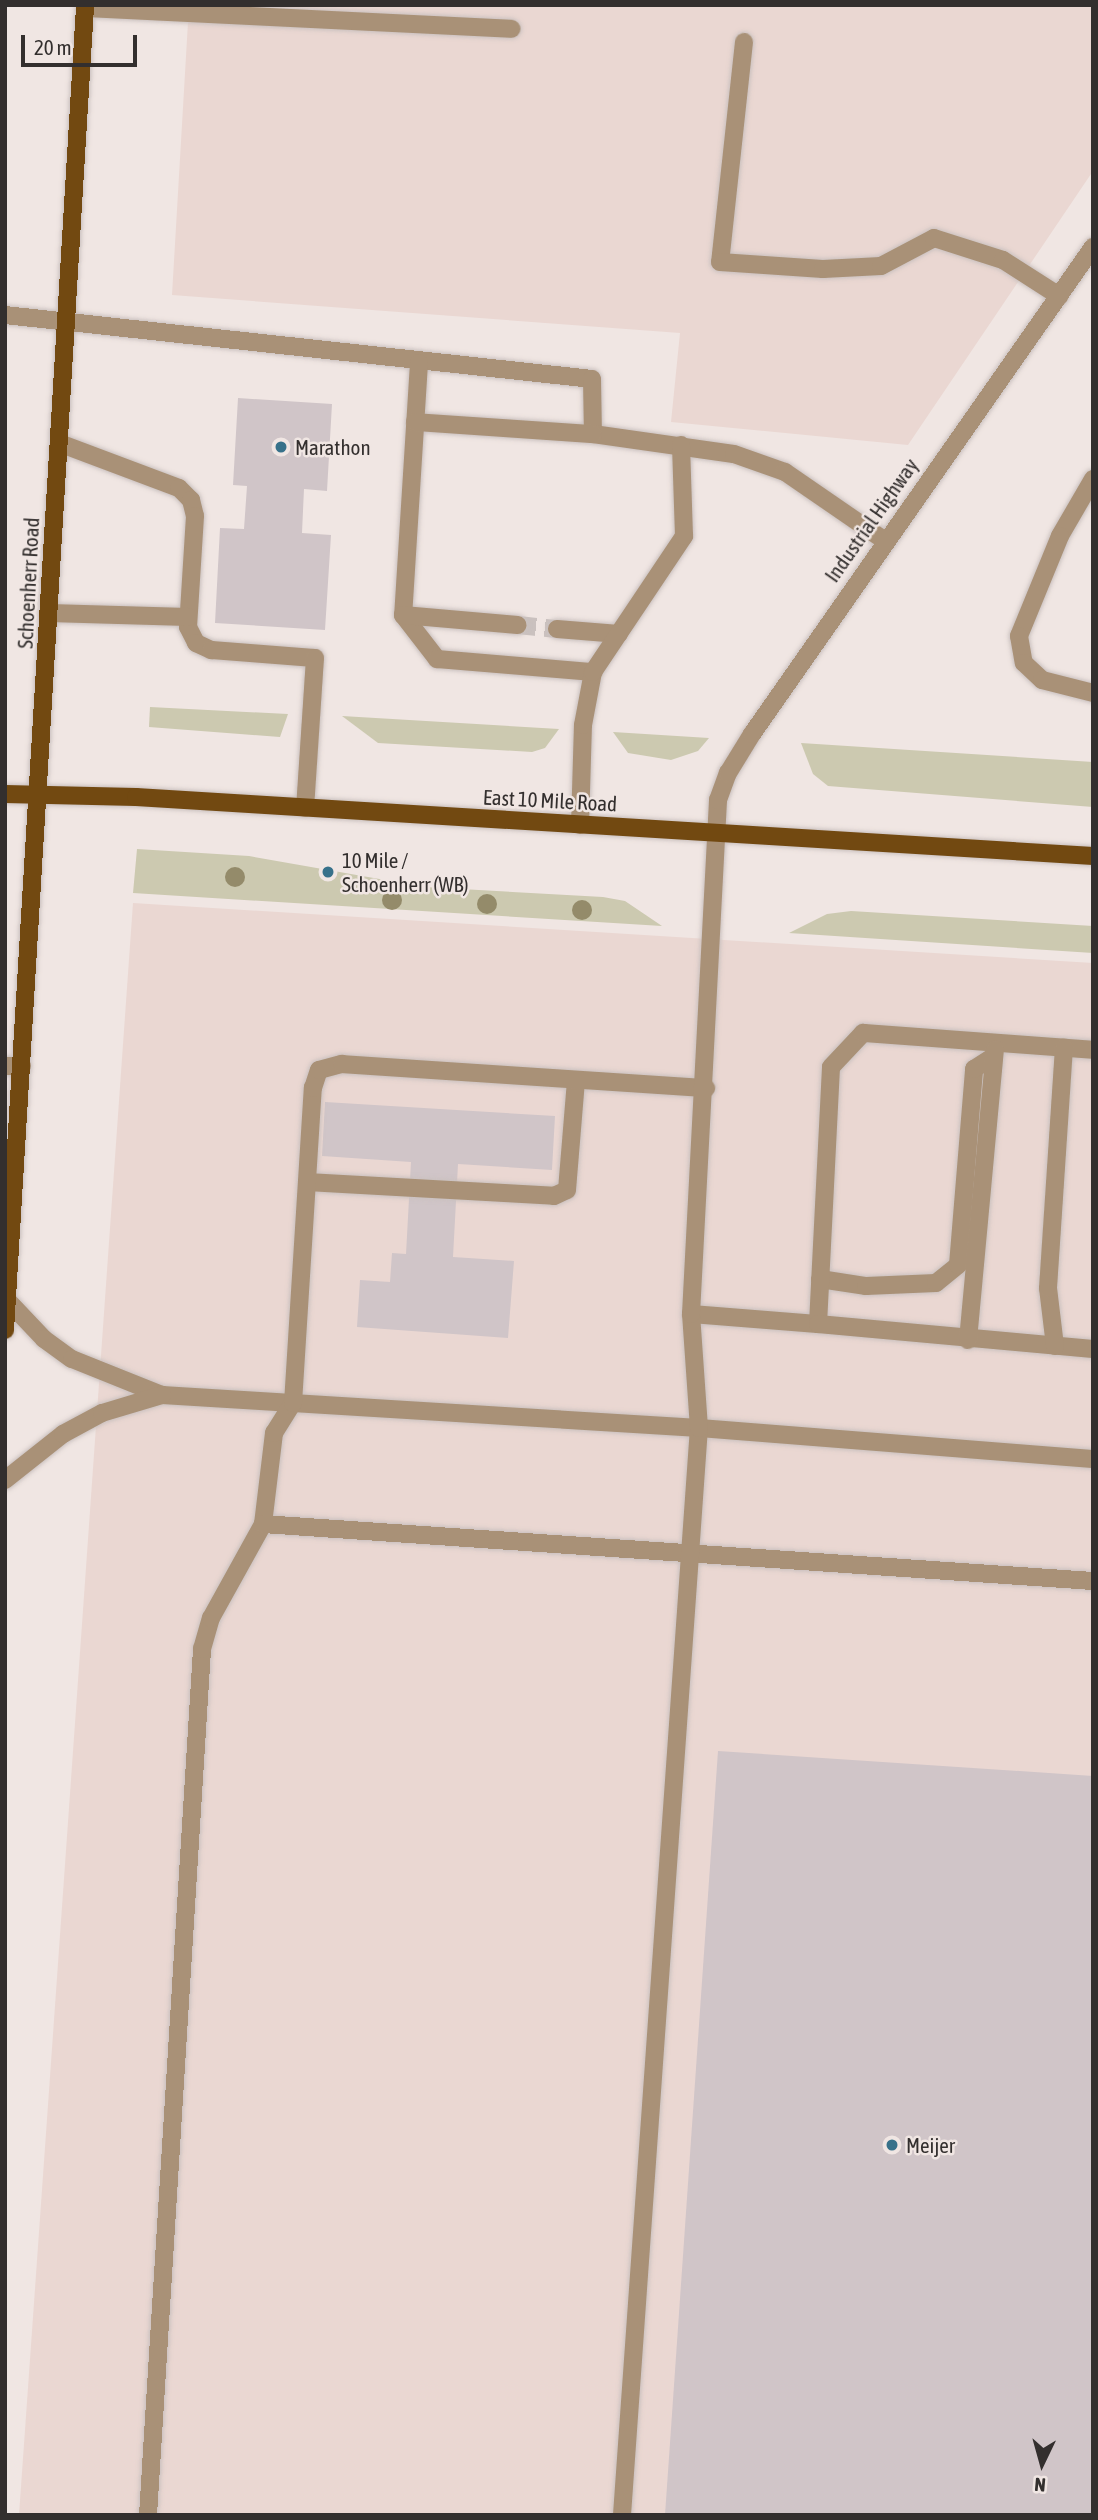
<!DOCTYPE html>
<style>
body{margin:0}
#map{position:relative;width:1098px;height:2520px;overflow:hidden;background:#f0e6e3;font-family:"Asap Condensed",sans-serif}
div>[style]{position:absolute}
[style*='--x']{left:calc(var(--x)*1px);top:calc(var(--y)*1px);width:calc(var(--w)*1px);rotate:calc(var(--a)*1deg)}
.built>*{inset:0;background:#ead7d2}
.green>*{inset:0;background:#ccc9b0}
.building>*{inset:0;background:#d0c5c8}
.minor-tunnel>*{height:18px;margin-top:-9px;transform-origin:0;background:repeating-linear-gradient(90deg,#cac1bf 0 18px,transparent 0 27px)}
.roads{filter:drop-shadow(0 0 2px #cac1bf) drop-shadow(0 0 2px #cac1bf)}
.minor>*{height:18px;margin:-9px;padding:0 9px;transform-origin:9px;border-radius:9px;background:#a99177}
.major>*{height:18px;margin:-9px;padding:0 9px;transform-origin:9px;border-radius:9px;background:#724911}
.trees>*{width:20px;height:20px;margin:-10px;border-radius:50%;background:#948b6a}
.dots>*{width:19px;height:19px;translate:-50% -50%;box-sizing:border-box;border:4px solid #f0e6e3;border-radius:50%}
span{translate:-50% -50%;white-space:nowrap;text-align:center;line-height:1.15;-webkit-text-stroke:5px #f0e6e3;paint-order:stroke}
.poi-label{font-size:21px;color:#332f2e}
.left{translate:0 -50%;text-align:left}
.street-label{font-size:21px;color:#332f2e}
.frame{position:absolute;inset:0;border:7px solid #332f2e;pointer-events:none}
.north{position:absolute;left:1007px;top:2429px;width:70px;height:70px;-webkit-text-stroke:5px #f0e6e3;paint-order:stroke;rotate:185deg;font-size:19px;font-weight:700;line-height:28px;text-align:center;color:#332f2e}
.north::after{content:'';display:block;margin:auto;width:24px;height:32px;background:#332f2e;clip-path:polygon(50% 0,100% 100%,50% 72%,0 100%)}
.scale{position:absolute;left:21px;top:35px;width:116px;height:32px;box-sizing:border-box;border:4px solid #332f2e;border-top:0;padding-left:9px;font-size:21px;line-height:24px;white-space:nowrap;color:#332f2e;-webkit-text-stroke:5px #f0e6e3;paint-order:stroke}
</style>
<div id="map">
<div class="built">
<div style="clip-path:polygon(189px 5px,1093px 5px,1093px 171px,908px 445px,671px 422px,680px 333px,172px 295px)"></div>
<div style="clip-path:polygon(133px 903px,1093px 963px,1093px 2515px,19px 2515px)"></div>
</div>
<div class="green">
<div style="clip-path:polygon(150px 707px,288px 714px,280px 737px,149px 727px)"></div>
<div style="clip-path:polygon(342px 716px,559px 729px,545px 748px,532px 752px,378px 743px)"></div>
<div style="clip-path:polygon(613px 732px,709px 738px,698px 751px,671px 760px,628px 753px)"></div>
<div style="clip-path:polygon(801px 743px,1093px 762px,1093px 807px,828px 786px,813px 774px)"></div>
<div style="clip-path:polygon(137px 849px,249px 856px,425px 887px,603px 897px,625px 901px,662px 926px,133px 893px)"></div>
<div style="clip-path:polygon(851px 911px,1093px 926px,1093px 953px,789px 933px,827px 914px)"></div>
</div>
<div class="building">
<div style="clip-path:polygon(238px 398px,332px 404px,327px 491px,304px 489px,302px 533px,331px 535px,325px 630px,215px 623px,220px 528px,244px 529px,247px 486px,233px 485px)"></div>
<div style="clip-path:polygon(325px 1102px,555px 1116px,552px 1170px,458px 1164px,453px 1257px,514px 1261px,508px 1338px,357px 1327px,360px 1280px,390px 1282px,392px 1253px,406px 1254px,411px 1162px,322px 1156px)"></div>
<div style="clip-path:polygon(718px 1751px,1093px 1776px,1093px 2515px,665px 2515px)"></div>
</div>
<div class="minor-tunnel">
<div style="--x:518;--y:625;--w:39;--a:6"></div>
</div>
<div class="roads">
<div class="minor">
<div style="--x:85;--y:8;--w:427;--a:2.8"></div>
<div style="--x:744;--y:42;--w:221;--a:96.2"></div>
<div style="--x:720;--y:262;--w:103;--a:3.9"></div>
<div style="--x:823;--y:269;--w:58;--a:-3"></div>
<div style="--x:881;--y:266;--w:60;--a:-27.8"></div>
<div style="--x:934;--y:238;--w:72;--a:17.7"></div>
<div style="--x:1003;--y:260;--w:67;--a:32.7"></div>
<div style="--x:5;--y:315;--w:590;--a:6.22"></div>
<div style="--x:592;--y:379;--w:55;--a:89"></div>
<div style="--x:593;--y:434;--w:142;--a:8.1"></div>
<div style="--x:734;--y:454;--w:54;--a:19.4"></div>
<div style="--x:785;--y:472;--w:120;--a:34.5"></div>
<div style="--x:419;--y:363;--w:253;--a:93.6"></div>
<div style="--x:403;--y:615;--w:56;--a:52.3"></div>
<div style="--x:437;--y:659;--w:157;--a:4.8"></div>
<div style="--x:415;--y:422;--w:178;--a:3.9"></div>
<div style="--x:59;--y:443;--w:128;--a:20.6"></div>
<div style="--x:179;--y:488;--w:17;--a:45"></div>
<div style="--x:191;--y:500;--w:16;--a:76"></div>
<div style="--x:195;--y:516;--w:111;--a:93.6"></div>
<div style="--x:188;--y:627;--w:18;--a:63"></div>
<div style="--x:196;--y:643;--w:17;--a:25"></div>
<div style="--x:211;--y:650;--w:104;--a:4.4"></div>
<div style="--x:315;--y:658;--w:150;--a:93.8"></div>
<div style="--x:1093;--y:479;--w:66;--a:120.1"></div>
<div style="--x:1060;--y:536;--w:108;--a:112.3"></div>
<div style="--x:1019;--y:636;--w:27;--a:80"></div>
<div style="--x:1024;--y:663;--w:25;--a:43"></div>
<div style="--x:1042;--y:680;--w:53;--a:14.3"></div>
<div style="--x:49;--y:613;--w:139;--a:1.6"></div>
<div style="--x:403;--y:615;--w:115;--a:5"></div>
<div style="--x:557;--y:629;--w:62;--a:4.6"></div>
<div style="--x:580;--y:825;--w:100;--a:-88.3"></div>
<div style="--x:583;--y:725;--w:54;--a:-79.3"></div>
<div style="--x:593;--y:672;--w:164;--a:-56.2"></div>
<div style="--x:684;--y:536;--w:91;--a:-91.9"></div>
<div style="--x:5;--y:1066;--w:17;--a:0"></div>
<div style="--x:307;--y:1182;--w:247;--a:3.2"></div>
<div style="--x:554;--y:1196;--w:14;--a:-25"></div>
<div style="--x:567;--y:1190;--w:110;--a:-85.3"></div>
<div style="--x:820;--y:1279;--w:47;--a:8.7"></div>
<div style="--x:866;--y:1286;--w:70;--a:-2.5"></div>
<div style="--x:936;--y:1283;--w:28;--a:-39"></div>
<div style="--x:958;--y:1265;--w:197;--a:-85.3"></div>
<div style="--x:974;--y:1069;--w:24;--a:-33"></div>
<div style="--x:7;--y:1300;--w:54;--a:46.5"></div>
<div style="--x:44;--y:1339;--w:34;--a:36"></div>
<div style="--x:72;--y:1359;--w:97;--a:21.8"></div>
<div style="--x:162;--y:1395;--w:538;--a:3.52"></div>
<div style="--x:699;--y:1428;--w:395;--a:4.5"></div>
<div style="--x:691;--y:1314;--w:127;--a:4.5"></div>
<div style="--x:818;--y:1324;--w:257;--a:-87.1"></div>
<div style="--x:831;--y:1067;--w:47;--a:-46.7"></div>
<div style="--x:863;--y:1033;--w:231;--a:4.2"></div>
<div style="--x:818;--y:1324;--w:276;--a:5.2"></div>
<div style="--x:968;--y:1340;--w:292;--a:-84.7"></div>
<div style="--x:1055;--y:1346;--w:58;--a:-96.9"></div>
<div style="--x:1048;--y:1288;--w:241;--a:-86.2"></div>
<div style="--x:5;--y:1480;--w:74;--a:-38.4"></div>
<div style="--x:63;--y:1434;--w:44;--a:-28.3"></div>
<div style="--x:102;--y:1413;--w:63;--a:-16.7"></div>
<div style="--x:263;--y:1524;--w:92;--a:-83.1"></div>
<div style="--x:274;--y:1433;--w:36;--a:-58"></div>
<div style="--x:293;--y:1403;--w:316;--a:-86.4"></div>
<div style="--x:313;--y:1088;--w:19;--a:-72"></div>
<div style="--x:319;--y:1070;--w:24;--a:-15"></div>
<div style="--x:342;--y:1064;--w:365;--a:3.8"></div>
<div style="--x:148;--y:2515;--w:868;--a:-86.43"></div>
<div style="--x:202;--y:1649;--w:32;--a:-74"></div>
<div style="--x:211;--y:1618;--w:107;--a:-61"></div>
<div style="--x:263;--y:1524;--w:832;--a:3.93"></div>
<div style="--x:622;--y:2515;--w:1090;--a:-85.95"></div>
<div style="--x:699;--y:1428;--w:114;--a:-94"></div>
<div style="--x:691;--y:1314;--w:515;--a:-86.99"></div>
<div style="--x:718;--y:800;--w:29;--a:-70"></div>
<div style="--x:728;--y:773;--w:46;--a:-58.4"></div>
<div style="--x:752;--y:734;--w:595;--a:-55"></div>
</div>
<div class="major">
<div style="--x:5;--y:794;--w:131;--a:1.3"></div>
<div style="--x:136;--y:797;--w:959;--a:3.53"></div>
<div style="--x:5;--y:1330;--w:1327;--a:-86.54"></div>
</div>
</div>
<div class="trees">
<div style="left:235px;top:877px"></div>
<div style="left:392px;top:900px"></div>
<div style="left:487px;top:904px"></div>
<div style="left:582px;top:910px"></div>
</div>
<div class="dots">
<div style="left:281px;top:447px;background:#37718a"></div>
<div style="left:328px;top:872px;background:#37718a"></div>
<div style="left:892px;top:2145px;background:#37718a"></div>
</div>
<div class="poi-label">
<span class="left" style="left:295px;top:447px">Marathon</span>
<span class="left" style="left:342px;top:872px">10 Mile /<br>Schoenherr (WB)</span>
<span class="left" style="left:906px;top:2145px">Meijer</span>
</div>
<div class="street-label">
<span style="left:871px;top:520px;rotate:-55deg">Industrial Highway</span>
<span style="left:28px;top:583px;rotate:-87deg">Schoenherr Road</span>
<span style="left:550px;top:800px;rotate:3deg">East 10 Mile Road</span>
</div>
<div class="frame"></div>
<div class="north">N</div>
<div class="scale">20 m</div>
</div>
